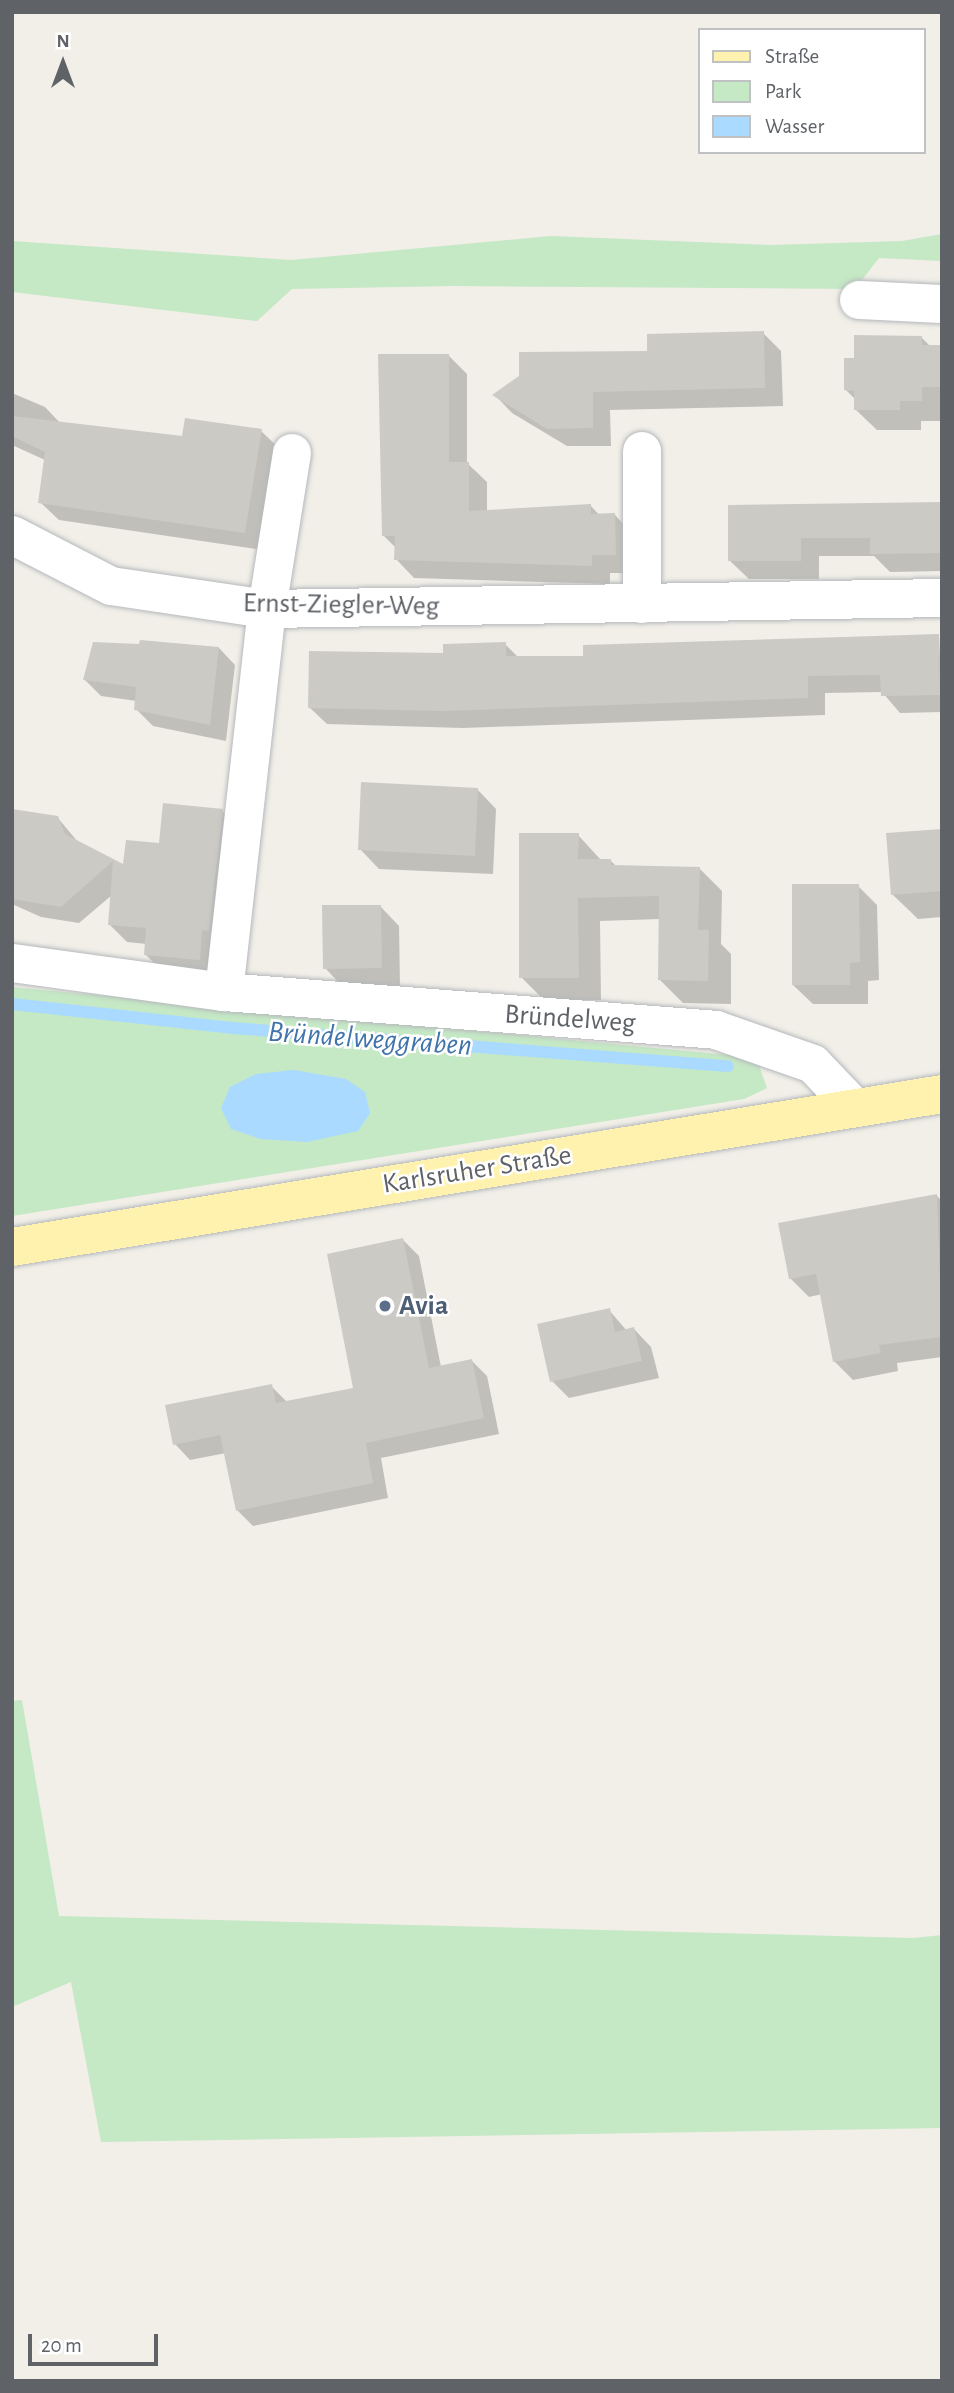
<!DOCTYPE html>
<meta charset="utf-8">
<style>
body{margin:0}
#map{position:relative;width:954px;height:2393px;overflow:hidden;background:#f1efe8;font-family:"Alegreya Sans",sans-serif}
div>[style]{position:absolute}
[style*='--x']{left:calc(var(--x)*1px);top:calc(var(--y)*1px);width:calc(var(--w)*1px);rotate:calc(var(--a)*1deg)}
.green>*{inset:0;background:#c5e8c5}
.water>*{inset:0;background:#aadaff}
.shadow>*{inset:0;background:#0003}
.stream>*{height:12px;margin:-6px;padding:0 6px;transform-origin:6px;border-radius:6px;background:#aadaff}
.building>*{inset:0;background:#cccac5}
.roads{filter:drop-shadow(0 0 2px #b5b8bc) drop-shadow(0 0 2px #b5b8bc)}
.minor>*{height:38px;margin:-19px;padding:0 19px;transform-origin:19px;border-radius:19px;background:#fff}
.primary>*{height:38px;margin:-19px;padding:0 19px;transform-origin:19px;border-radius:19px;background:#fff2af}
.dots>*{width:19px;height:19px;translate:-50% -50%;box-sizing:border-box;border:4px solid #fff;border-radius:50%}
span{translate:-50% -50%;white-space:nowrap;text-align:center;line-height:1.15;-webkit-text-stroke:5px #fff;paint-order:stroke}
.street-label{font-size:28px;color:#5f6368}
.service-label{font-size:28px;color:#4e5e75;font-weight:700}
.left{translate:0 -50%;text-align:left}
.water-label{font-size:30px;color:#4174aa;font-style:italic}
.frame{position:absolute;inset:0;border:14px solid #5f6368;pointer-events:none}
.legend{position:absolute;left:698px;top:28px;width:228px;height:126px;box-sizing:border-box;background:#fff;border:2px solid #bfc1c3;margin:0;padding:9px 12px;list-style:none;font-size:21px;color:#5f6368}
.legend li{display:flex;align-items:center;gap:14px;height:35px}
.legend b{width:35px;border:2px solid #bfc1c3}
.north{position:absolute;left:28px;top:28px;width:70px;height:70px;-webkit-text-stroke:5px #fff;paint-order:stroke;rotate:0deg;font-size:19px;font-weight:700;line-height:28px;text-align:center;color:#5f6368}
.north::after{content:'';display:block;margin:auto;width:24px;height:32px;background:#5f6368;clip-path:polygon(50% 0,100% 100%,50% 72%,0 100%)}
.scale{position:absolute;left:28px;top:2334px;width:130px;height:32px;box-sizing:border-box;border:4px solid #5f6368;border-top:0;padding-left:9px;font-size:21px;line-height:24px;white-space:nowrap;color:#5f6368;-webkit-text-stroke:5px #fff;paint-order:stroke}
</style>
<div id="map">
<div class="green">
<div style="clip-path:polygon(942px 234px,942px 261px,879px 258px,855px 289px,453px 286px,292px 289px,257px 321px,12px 292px,12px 241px,291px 260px,551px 236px,771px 245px,902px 241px)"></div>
<div style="clip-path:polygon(12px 987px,740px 1056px,757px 1060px,767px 1088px,744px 1099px,12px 1216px)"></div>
<div style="clip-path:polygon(22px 1700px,59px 1916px,913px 1938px,942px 1935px,942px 2128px,101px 2142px,71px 1982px,12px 2007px,12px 1701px)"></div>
</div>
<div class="water">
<div style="clip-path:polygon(294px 1070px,346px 1079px,365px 1092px,370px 1113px,358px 1131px,307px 1142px,260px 1139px,231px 1129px,221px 1108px,230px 1087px,256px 1074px)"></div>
</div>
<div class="shadow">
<div style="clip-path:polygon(763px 333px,781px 351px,783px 406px,610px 410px,611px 446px,567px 446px,512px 413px,495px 395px,649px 353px)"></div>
<div style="clip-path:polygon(922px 338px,931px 347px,942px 347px,942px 421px,921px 421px,921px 430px,877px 430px,856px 410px,856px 400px,845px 389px,856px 360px)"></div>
<div style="clip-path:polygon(448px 355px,467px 374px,467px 463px,487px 482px,487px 511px,591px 506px,600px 516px,615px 515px,633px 534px,634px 573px,610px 573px,610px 584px,414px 578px,396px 559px,396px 548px,383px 535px)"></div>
<div style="clip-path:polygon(12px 393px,45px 407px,61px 424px,184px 438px,261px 431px,280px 449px,263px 550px,59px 520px,40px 502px,45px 460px,12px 445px)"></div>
<div style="clip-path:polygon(730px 507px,942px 509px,942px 571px,890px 572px,874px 556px,819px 556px,819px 579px,749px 579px,730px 561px)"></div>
<div style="clip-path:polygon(939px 636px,942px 712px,900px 713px,882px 692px,825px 693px,825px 715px,463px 728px,327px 724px,309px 707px,445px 655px,505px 644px,519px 658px,585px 658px)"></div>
<div style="clip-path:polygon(219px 648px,235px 665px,226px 741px,153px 726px,136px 709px,137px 701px,101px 696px,85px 680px)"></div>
<div style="clip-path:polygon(477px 789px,496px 809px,493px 874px,379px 869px,360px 849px)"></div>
<div style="clip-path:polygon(12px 811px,57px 817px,78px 842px,125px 866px,222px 811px,239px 828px,217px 977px,163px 972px,146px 955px,147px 944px,127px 942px,110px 925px,112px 895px,79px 923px,41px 917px,12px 904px)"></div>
<div style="clip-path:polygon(942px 830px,942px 917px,918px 919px,892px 894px)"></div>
<div style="clip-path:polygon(578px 835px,601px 860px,610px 860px,617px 867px,699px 868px,722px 891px,721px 944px,731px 954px,731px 1004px,683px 1003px,660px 980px,660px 919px,600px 921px,601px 1000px,544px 1000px,521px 977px)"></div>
<div style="clip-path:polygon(858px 886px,877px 905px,879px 980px,868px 981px,868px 1004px,813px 1004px,793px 985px)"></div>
<div style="clip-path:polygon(380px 906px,399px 926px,400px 987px,344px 988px,325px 968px)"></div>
<div style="clip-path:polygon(937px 1196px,942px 1201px,942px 1357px,897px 1363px,898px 1371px,853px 1380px,834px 1361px,822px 1294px,809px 1297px,790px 1278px)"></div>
<div style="clip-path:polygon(403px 1240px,419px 1256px,441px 1367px,472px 1361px,487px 1376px,499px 1434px,381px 1458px,388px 1498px,253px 1526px,237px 1510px,226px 1453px,190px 1460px,175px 1444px,271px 1386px,288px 1403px,355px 1389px)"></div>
<div style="clip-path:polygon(609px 1310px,627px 1331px,634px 1329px,651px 1347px,659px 1378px,569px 1398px,552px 1381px)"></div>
</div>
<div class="stream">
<div style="--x:12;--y:1004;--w:221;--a:6.2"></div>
<div style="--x:232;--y:1028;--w:497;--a:4.4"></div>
</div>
<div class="building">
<div style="clip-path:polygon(764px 331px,765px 388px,593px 392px,593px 428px,547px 429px,492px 395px,519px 376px,519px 352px,647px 351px,647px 334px)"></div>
<div style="clip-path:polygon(854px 335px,922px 336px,922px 345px,942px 345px,942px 387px,922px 387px,922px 401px,900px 401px,900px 410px,854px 410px,854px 391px,844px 390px,844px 358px,854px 358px)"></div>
<div style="clip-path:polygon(378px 354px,449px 354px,449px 462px,469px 462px,469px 511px,591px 504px,591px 514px,615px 513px,616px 555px,592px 555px,592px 566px,394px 560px,395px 536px,382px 536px)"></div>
<div style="clip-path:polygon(12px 416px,182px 436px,185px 418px,262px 429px,245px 533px,38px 503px,45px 452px,12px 436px)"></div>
<div style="clip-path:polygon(942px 502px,942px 553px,870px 554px,870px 538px,801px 538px,801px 561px,728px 561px,728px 505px)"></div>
<div style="clip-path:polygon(939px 634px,940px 695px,881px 696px,880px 675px,808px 676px,808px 698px,444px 711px,308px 708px,309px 651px,443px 653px,443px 644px,506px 642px,506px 656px,583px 656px,583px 645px)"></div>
<div style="clip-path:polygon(140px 640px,219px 647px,210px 725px,134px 710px,136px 687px,83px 680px,93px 642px,139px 644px)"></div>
<div style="clip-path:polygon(361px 782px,478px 788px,475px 856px,358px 850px)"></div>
<div style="clip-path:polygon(163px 803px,223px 809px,209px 931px,202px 930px,200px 960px,144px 955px,146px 928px,108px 925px,113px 861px,61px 907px,12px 899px,12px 809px,58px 816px,65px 834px,123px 864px,126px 840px,159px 843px)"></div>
<div style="clip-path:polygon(942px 829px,942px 891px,891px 895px,886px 833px)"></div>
<div style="clip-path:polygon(519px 833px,579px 833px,578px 859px,611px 859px,611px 865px,700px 867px,698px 930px,709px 930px,708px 981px,658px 980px,659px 896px,578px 898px,579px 978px,519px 978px)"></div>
<div style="clip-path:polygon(792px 884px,859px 884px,860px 962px,850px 963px,850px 985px,792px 985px)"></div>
<div style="clip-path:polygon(322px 905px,381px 905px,382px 968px,323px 969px)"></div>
<div style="clip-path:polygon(937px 1194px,942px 1337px,879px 1345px,881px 1353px,833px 1362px,816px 1274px,789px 1279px,778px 1223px)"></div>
<div style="clip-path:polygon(403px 1238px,429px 1368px,472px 1359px,484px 1418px,366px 1443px,373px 1483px,236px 1511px,220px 1435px,173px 1445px,165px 1405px,272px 1384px,276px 1403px,353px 1388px,327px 1254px)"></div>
<div style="clip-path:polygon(610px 1308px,615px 1332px,634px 1327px,642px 1361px,550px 1382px,537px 1324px)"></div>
</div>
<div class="roads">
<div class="minor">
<div style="--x:859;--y:300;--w:83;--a:2.8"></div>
<div style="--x:642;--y:451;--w:153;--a:90"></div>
<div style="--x:12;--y:535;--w:111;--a:27.3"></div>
<div style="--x:111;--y:586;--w:158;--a:8.4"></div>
<div style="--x:267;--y:609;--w:675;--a:-0.93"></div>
<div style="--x:12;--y:963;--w:214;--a:7.8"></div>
<div style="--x:224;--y:992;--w:493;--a:4.4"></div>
<div style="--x:716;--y:1030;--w:103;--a:19.3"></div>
<div style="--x:813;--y:1064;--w:59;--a:46.4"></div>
<div style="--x:224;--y:992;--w:385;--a:-83.6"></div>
<div style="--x:267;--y:609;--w:158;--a:-80.9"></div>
</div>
<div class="primary">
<div style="--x:12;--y:1247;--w:943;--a:-9.34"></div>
</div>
</div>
<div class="dots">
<div style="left:385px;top:1306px;background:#5c6f8a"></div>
</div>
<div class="street-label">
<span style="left:341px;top:605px;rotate:1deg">Ernst-Ziegler-Weg</span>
<span style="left:570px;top:1019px;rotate:4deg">Bründelweg</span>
<span style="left:477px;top:1170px;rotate:-9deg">Karlsruher Straße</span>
</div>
<div class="service-label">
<span class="left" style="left:399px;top:1306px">Avia</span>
</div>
<div class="water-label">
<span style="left:370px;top:1039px;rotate:4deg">Bründelweggraben</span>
</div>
<div class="frame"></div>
<ul class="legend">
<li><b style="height:9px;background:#fff2af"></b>Straße</li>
<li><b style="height:19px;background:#c5e8c5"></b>Park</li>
<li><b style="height:19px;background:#aadaff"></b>Wasser</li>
</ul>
<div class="north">N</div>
<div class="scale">20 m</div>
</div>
